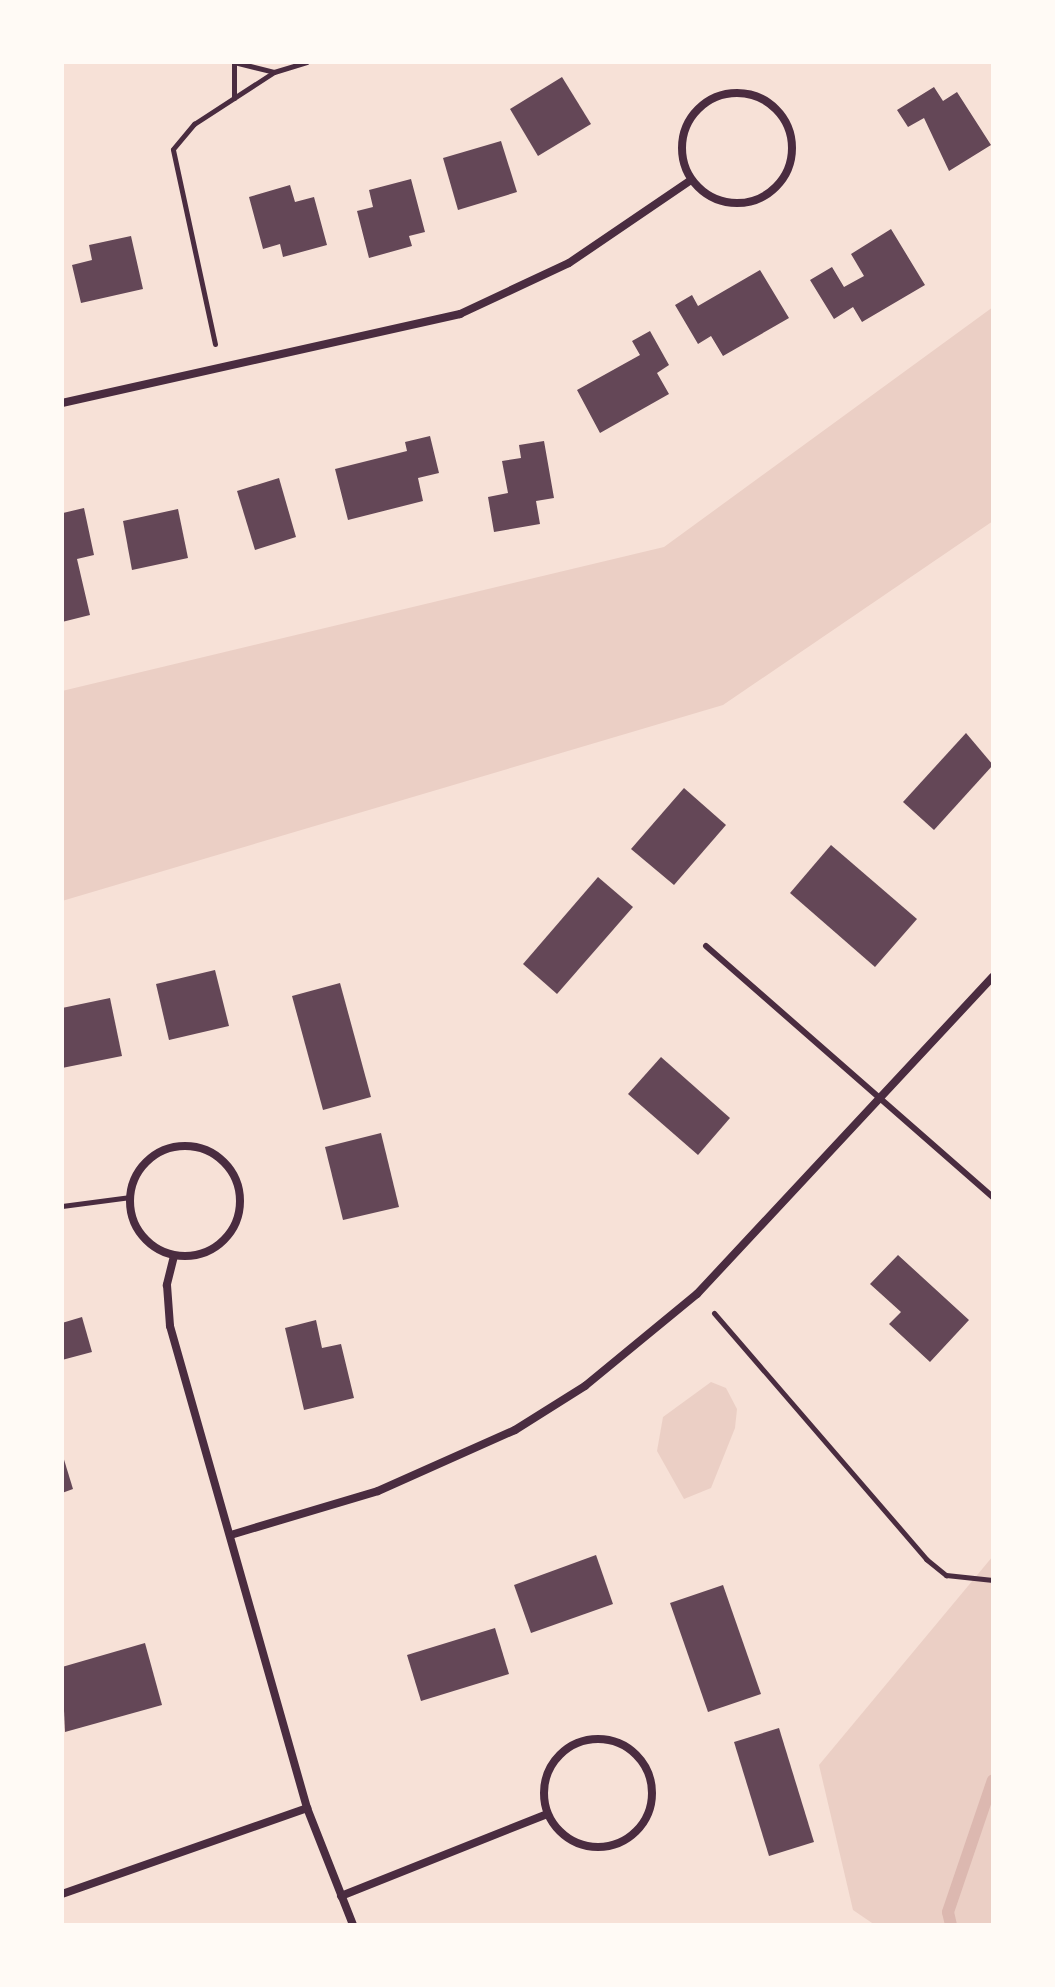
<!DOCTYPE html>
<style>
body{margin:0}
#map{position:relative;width:1055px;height:1987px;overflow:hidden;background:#f7e1d7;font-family:"Titillium Web",sans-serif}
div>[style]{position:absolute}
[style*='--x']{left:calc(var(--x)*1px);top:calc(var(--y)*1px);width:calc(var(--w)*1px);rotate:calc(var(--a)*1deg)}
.green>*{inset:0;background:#ebcfc5}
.stream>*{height:12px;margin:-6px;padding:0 6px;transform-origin:6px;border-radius:6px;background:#dcb8b0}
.building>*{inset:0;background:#644757}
.path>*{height:5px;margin:-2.5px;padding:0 2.5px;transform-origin:2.5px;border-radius:2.5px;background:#4a2c40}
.service>*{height:6px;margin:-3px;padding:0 3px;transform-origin:3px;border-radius:3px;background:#4a2c40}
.minor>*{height:8px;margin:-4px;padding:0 4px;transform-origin:4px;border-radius:4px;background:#4a2c40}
.minor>.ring{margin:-4px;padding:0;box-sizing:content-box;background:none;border:8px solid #4a2c40;border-radius:50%}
span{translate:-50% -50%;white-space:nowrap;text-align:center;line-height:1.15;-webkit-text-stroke:6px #fffaf5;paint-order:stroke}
.frame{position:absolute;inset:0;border:64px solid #fffaf5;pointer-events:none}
</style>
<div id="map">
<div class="green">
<div style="clip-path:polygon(993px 307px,993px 521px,723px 705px,62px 901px,62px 691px,664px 547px)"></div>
<div style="clip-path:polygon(711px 1382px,726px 1388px,737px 1409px,735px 1428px,711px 1488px,684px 1499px,657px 1451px,663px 1417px)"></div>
<div style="clip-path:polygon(993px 1556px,993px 1925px,875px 1925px,853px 1910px,819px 1765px)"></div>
</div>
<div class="stream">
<div style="--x:951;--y:1925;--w:13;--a:-103"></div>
<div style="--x:948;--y:1912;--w:139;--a:-71.2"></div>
</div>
<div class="building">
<div style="clip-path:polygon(562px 77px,591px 124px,538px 156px,510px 109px)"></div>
<div style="clip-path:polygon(934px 87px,943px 101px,957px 92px,991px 145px,949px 171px,924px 118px,908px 127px,897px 110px)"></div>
<div style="clip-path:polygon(501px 141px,517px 192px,458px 210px,443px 158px)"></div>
<div style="clip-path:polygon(411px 179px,425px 232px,409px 236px,412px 246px,369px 258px,357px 211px,373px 207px,369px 190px)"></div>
<div style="clip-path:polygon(290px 185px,295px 202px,314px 197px,327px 245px,283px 257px,280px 244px,263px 249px,249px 197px)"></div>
<div style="clip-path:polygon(891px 229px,925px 285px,862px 322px,853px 307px,834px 319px,810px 280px,832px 267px,844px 287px,864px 276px,851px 254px)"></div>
<div style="clip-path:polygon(131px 236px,143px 289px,81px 303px,72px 265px,92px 260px,89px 245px)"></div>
<div style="clip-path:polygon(760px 270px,789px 318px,723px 356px,711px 336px,698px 344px,675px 305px,692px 295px,698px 306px)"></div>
<div style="clip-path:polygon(650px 331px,669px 365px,657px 373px,669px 394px,600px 433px,577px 390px,640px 355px,632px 341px)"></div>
<div style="clip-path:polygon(430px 436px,439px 473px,418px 478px,423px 501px,348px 520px,335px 469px,407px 451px,405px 442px)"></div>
<div style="clip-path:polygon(544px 441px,554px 498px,536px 501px,540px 524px,494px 532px,488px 497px,508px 493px,502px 461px,521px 458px,519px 445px)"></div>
<div style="clip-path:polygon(279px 478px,296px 537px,255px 550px,237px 491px)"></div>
<div style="clip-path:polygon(84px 508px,94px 555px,77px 559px,90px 615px,62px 622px,63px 513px)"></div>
<div style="clip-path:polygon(178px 509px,188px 558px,132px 570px,123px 521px)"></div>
<div style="clip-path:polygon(966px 733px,993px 765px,934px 830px,903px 802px)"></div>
<div style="clip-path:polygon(684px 788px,726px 825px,674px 885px,631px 849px)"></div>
<div style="clip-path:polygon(831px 845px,917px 919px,875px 967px,790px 893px)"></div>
<div style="clip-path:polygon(598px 877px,633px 907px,557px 994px,523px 964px)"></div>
<div style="clip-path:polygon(215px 970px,229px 1026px,169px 1040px,156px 984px)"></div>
<div style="clip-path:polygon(340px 983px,371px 1097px,323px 1110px,292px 996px)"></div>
<div style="clip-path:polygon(110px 998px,122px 1056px,62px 1068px,62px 1008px)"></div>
<div style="clip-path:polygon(661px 1057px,730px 1118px,698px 1155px,628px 1094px)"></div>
<div style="clip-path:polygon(381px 1133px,399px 1207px,343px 1220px,325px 1147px)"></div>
<div style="clip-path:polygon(898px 1255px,969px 1320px,930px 1362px,889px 1324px,901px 1312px,870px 1284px)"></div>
<div style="clip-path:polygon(82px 1317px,92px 1352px,62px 1360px,62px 1323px)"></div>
<div style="clip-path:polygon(316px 1320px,322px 1348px,341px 1344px,354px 1398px,304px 1410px,285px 1328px)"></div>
<div style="clip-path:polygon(62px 1453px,73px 1489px,62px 1493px)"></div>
<div style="clip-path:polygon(596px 1555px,613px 1604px,531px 1633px,514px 1585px)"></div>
<div style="clip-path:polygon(723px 1585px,761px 1694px,708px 1712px,670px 1603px)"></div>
<div style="clip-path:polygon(495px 1628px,509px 1674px,421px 1701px,407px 1655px)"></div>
<div style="clip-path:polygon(145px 1643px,162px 1705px,65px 1732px,62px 1667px)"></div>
<div style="clip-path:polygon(779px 1728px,814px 1842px,769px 1856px,734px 1742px)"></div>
</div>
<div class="path">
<div style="--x:234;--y:62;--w:41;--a:14"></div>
<div style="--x:234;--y:98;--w:35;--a:-90"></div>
<div style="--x:215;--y:344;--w:199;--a:-102.2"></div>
<div style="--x:173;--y:149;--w:33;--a:-50"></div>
<div style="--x:194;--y:124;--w:95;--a:-33"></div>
<div style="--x:274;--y:72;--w:34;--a:-17"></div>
<div style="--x:62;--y:1206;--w:69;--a:-7.5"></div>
<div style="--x:714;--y:1313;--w:325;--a:49.2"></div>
<div style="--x:926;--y:1559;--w:26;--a:39"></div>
<div style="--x:946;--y:1575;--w:47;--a:6.1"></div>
</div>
<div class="service">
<div style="--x:706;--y:946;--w:381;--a:41.2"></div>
</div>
<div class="minor">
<div class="ring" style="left:682px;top:93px;width:102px;height:102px"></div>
<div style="--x:62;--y:403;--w:408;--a:-12.6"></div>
<div style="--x:460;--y:314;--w:120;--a:-25.1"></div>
<div style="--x:569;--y:263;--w:148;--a:-34.2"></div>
<div class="ring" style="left:130px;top:1146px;width:102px;height:102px"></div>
<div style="--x:174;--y:1256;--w:30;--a:104"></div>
<div style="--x:167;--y:1285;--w:41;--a:85.8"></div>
<div style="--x:170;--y:1326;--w:501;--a:74.13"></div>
<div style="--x:307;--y:1808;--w:126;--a:68.5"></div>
<div style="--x:234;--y:1534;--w:150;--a:-16.6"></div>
<div style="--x:378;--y:1491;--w:150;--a:-24"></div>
<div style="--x:515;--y:1430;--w:83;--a:-32.2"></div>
<div style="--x:585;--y:1386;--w:145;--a:-39.4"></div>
<div style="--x:697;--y:1294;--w:434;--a:-47"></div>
<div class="ring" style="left:544px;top:1739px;width:100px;height:100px"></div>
<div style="--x:62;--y:1894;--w:260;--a:-19.3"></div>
<div style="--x:341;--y:1896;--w:222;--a:-21.7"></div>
</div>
<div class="frame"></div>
</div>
